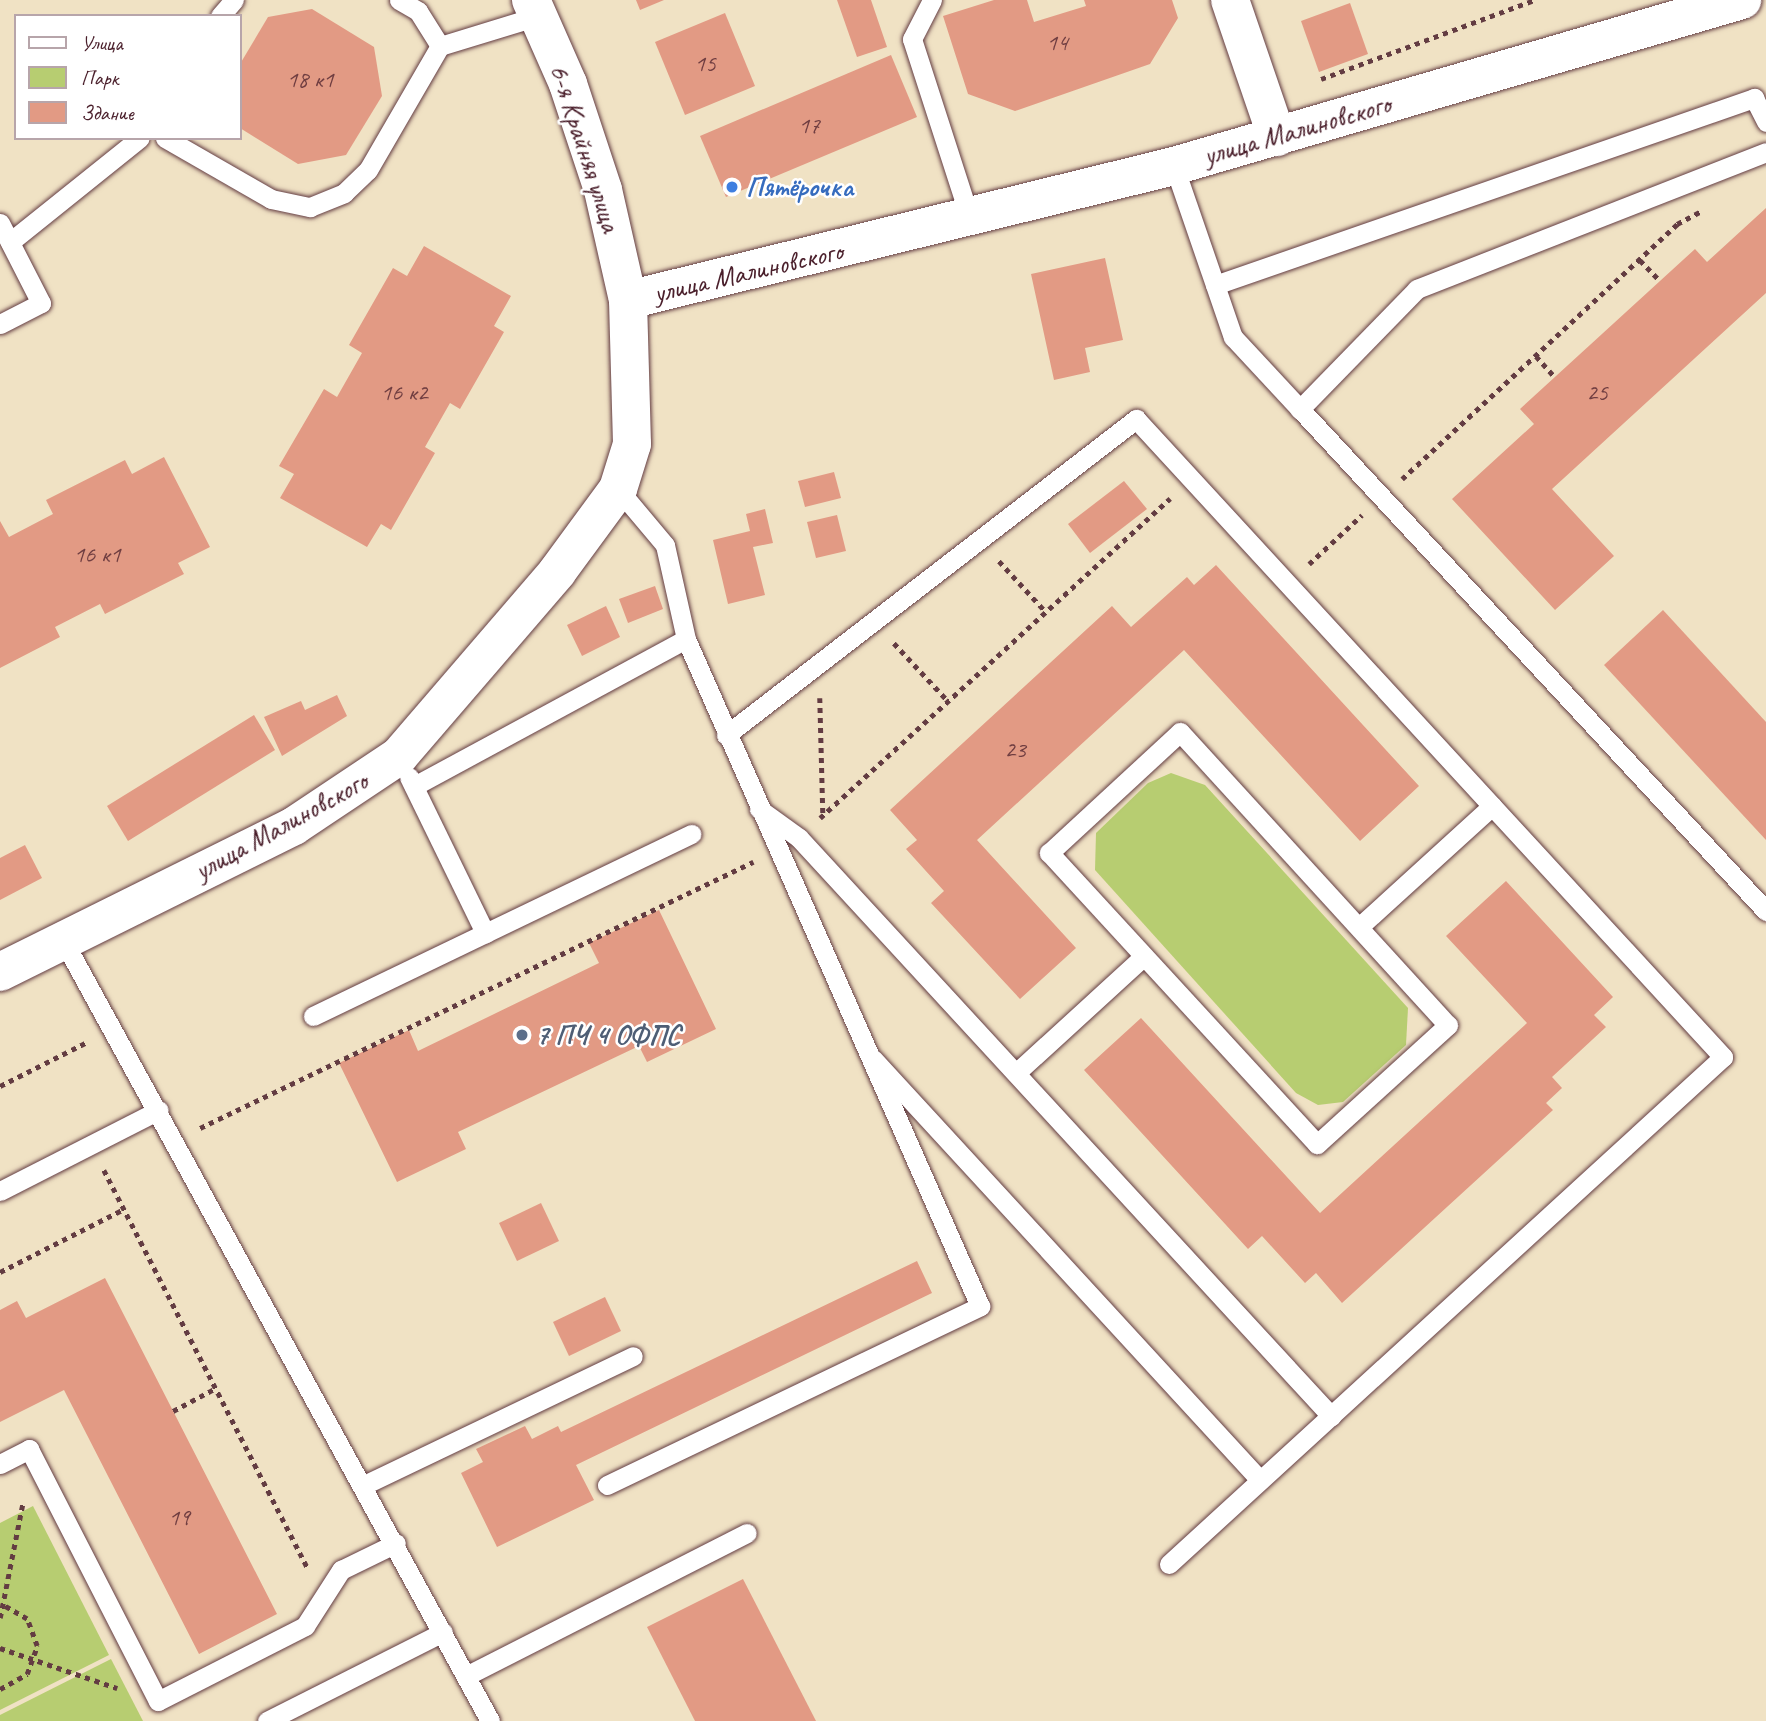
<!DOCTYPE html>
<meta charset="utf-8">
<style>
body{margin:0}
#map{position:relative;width:1766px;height:1721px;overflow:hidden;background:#f0e2c4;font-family:Caveat,sans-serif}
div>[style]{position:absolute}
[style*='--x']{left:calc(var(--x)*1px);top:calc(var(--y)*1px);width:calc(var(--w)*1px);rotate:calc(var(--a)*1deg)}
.green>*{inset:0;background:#b7cd71}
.building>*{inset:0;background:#e29a84}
.path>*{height:4.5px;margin-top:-2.25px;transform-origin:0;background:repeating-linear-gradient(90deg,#633c42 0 5px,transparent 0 10px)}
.roads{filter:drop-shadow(0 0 2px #633c42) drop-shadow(0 0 2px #633c42)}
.service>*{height:19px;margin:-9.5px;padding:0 9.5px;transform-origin:9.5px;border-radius:9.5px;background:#fff}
.minor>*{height:38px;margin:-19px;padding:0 19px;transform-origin:19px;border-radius:19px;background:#fff}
.tertiary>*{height:38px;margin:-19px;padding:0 19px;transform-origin:19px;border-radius:19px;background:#fff}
.dots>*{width:19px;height:19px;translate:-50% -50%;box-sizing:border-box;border:4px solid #fff;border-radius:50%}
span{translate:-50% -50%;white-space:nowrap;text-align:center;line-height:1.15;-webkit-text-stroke:5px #fff;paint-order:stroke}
.number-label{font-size:24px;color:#703e41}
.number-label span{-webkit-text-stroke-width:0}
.street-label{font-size:28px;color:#4a1f2b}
.shop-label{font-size:28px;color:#366cbe;font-weight:700}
.left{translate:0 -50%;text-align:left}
.service-label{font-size:28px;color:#4e5e75;font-weight:700}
.legend{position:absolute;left:14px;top:14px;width:228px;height:126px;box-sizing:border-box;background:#fff;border:2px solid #b7a5aa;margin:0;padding:9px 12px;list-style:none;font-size:21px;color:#4a1f2b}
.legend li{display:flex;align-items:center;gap:14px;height:35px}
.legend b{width:35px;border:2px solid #b7a5aa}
</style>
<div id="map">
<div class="green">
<div style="clip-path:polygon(1171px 773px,1205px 785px,1408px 1008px,1406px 1045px,1343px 1102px,1318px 1105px,1296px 1093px,1095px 870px,1096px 833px,1148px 783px)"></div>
<div style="clip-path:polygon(33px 1506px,109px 1655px,0 1710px,0 1523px)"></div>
<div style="clip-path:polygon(111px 1659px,143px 1721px,0 1721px,0 1715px)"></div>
</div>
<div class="building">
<div style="clip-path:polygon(636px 0,664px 0,640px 10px)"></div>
<div style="clip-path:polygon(837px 0,871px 0,887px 47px,857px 57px)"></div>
<div style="clip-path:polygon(994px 0,1027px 0,1034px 22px,1086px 6px,1084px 0,1172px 0,1178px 18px,1150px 64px,1015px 111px,968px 94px,943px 16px)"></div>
<div style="clip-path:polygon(1350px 3px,1368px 54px,1319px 72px,1301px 21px)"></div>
<div style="clip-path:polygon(312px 9px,374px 47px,382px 96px,346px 155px,298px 164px,240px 128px,240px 64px,268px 17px)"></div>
<div style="clip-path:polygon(725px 13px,755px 86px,685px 115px,655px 42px)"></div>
<div style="clip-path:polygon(891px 55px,917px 117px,726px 197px,700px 136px)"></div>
<div style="clip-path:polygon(1766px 208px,1766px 293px,1552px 489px,1614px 556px,1555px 610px,1452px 499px,1534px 424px,1520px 409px,1695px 249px,1707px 262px)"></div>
<div style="clip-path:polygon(424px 246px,511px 296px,494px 326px,504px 332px,460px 409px,450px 403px,425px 447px,435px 453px,391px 530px,381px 524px,367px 547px,280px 498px,294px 474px,279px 466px,324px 389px,337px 397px,362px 353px,349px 345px,393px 268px,407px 276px)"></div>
<div style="clip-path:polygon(1105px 258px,1123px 340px,1085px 348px,1090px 372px,1054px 380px,1031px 274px)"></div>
<div style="clip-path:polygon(164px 457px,210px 547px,178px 563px,184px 574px,105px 614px,100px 604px,55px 627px,60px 637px,0 668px,0 521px,9px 537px,53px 514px,46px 500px,125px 460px,132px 474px)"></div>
<div style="clip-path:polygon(834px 472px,841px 498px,805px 507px,798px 481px)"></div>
<div style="clip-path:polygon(1124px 481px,1147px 509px,1090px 553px,1068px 524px)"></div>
<div style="clip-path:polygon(765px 509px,773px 543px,753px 547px,765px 595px,728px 604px,713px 540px,750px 531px,746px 514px)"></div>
<div style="clip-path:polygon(837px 515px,846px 551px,816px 558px,807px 522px)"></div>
<div style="clip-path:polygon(1216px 565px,1419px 786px,1360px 841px,1184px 650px,977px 840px,1076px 948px,1020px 999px,931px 903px,944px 891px,906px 849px,917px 840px,890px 810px,1112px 606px,1131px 627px,1187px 577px,1194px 585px)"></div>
<div style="clip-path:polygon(655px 586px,663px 609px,628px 623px,619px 599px)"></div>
<div style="clip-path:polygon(606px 606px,620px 637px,582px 656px,567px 625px)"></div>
<div style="clip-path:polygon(1663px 610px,1766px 722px,1766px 840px,1604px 665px)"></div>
<div style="clip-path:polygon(337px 695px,347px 716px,282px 756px,264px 717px,301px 701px,305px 710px)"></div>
<div style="clip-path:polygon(254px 715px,275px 750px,128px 841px,107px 806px)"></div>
<div style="clip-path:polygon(25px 845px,42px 878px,0 900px,0 858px)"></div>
<div style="clip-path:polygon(1506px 881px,1613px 997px,1594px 1015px,1606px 1027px,1552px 1077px,1562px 1088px,1546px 1103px,1553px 1110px,1342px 1303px,1316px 1273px,1305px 1283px,1262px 1236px,1248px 1249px,1084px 1070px,1141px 1018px,1320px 1213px,1527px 1023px,1446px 936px)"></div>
<div style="clip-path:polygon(659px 910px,716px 1029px,647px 1062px,639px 1046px,458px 1132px,466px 1149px,397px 1182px,339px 1063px,409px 1030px,418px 1051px,599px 963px,589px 943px)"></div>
<div style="clip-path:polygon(541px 1203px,559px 1241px,517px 1261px,499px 1223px)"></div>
<div style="clip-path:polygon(917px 1261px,932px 1293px,576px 1465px,594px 1500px,497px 1547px,461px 1473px,483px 1462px,476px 1449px,525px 1426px,532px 1439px,558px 1426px,561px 1432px)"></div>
<div style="clip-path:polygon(105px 1278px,277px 1614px,199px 1654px,64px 1390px,0 1422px,0 1310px,17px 1301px,26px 1318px)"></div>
<div style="clip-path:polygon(605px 1297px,621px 1331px,569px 1356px,553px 1322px)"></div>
<div style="clip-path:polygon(743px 1579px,816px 1721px,695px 1721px,647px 1627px)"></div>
</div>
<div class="path">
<div style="--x:1321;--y:79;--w:227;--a:-20.3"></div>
<div style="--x:1640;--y:260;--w:29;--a:46"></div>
<div style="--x:1536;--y:356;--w:28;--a:48"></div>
<div style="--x:1402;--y:479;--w:375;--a:-42.8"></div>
<div style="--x:1677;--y:224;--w:26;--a:-28"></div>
<div style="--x:999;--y:561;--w:69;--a:47.3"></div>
<div style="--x:1309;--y:564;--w:72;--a:-42.8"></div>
<div style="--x:894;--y:643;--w:79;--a:47"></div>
<div style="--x:820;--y:698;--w:117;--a:88.5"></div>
<div style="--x:820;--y:818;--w:474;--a:-42.4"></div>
<div style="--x:0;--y:1086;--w:97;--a:-26.8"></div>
<div style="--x:200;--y:1128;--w:614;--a:-25.69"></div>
<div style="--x:104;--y:1170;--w:446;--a:62.9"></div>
<div style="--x:0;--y:1272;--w:139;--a:-26.9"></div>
<div style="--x:173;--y:1411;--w:49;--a:-28.1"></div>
<div style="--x:0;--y:1618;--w:118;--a:-78.8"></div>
<div style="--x:0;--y:1648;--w:124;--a:18.9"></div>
<div style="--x:0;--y:1689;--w:31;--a:-29"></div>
<div style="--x:27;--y:1674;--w:30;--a:-70"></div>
<div style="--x:37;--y:1646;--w:29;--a:-110"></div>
<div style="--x:27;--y:1619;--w:30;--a:-150"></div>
</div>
<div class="roads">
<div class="service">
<div style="--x:932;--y:0;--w:44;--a:117.1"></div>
<div style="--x:912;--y:39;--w:189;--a:72.1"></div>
<div style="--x:220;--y:16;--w:21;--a:-49"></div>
<div style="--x:440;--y:46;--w:102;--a:-17"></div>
<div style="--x:165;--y:138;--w:122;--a:29.9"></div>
<div style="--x:271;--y:199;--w:40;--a:12"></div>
<div style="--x:310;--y:207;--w:37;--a:-22"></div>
<div style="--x:344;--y:193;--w:33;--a:-44"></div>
<div style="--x:368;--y:170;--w:143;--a:-59.9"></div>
<div style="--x:440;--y:46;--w:41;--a:-122.2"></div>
<div style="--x:418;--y:11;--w:22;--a:-150"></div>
<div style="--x:1766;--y:152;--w:375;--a:158.6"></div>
<div style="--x:1417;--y:289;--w:168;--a:134.3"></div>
<div style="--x:1300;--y:409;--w:685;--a:47.13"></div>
<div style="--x:1174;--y:166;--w:181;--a:71"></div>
<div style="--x:1233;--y:337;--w:98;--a:47.1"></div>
<div style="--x:0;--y:223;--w:90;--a:62.9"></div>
<div style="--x:41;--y:303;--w:46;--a:152.9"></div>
<div style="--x:10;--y:242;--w:166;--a:-38.7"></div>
<div style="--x:1215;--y:285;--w:571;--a:-19.13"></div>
<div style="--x:1754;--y:98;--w:27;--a:63"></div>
<div style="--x:1180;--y:732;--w:397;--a:47.6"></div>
<div style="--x:1448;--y:1025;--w:177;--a:137.7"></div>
<div style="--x:1317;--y:1144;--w:396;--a:-132.6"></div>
<div style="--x:1049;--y:853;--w:178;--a:-42.7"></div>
<div style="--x:726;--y:735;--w:518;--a:-37.62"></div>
<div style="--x:1136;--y:419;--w:867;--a:47.38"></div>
<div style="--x:1723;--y:1057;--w:751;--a:137.54"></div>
<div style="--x:409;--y:777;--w:174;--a:64"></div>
<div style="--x:414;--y:786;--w:309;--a:-28.4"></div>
<div style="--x:759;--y:809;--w:49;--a:35.9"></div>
<div style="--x:799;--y:838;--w:786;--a:47.37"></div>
<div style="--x:1359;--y:927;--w:180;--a:-42.3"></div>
<div style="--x:63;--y:940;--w:890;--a:61.33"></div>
<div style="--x:313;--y:1016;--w:420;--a:-25.7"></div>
<div style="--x:873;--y:1059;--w:572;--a:47.41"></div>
<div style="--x:1016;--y:1073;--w:173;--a:-42.4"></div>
<div style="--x:0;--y:1191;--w:178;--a:-27"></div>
<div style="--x:0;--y:1464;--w:33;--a:-27"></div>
<div style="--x:29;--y:1449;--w:283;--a:62.9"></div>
<div style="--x:158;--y:1701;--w:165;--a:-27"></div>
<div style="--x:305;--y:1626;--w:67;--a:-57.3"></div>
<div style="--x:341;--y:1570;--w:61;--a:-26.1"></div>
<div style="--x:364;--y:1485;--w:298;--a:-25.6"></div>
<div style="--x:607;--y:1485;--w:414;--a:-25.6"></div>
<div style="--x:980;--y:1306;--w:729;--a:-113.79"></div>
<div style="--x:686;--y:639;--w:96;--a:-102.6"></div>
<div style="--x:665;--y:545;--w:73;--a:-130"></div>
<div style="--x:466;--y:1676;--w:315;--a:-27"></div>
<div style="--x:267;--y:1721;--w:197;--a:-26.8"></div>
</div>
<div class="minor">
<div style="--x:531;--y:0;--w:92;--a:66.2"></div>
<div style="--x:568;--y:84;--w:112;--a:71.7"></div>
<div style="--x:603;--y:190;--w:113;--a:77.2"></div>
<div style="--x:1230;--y:0;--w:145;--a:71.1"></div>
</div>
<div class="tertiary">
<div style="--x:0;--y:972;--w:328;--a:-26.4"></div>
<div style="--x:294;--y:826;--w:126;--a:-33.7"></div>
<div style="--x:399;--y:756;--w:243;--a:-49.3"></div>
<div style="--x:557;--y:572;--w:103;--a:-53.7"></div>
<div style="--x:618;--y:489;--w:47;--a:-72.7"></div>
<div style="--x:632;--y:444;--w:144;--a:-91.6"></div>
<div style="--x:628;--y:300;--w:562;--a:-13.79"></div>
<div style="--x:1174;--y:166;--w:592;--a:-16.29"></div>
</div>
</div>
<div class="dots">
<div style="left:732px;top:187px;background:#3f7fe0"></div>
<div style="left:522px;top:1035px;background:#5c6f8a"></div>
</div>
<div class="number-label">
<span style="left:1057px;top:43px">14</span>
<span style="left:705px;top:64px">15</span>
<span style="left:310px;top:80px">18 к1</span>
<span style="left:809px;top:126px">17</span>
<span style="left:404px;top:393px">16 к2</span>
<span style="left:1597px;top:393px">25</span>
<span style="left:97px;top:555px">16 к1</span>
<span style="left:1015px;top:750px">23</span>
<span style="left:179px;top:1518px">19</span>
</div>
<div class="street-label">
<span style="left:1297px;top:130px;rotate:-16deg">улица Малиновского</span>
<span style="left:585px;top:148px;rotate:72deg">6-я Крайняя улица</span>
<span style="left:748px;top:272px;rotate:-13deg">улица Малиновского</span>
<span style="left:281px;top:826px;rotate:-29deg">улица Малиновского</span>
</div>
<div class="shop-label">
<span class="left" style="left:746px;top:187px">Пятёрочка</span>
</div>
<div class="service-label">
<span class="left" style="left:536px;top:1035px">7 ПЧ 4 ОФПС</span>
</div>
<ul class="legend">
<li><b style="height:9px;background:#fff"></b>Улица</li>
<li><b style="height:19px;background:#b7cd71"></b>Парк</li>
<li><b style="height:19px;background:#e29a84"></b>Здание</li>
</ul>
</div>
